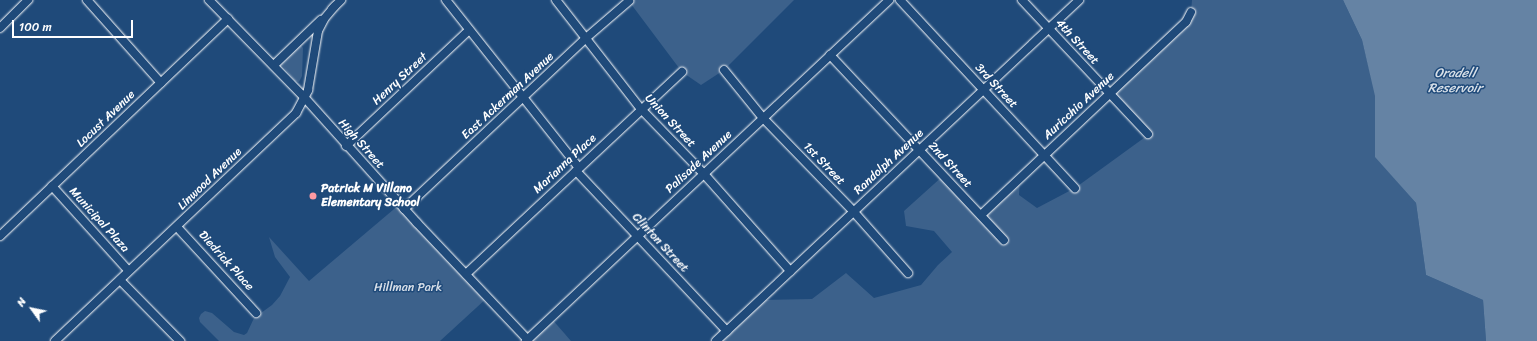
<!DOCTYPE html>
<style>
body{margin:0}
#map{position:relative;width:1537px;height:341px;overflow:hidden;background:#1f4a7a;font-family:Sriracha,sans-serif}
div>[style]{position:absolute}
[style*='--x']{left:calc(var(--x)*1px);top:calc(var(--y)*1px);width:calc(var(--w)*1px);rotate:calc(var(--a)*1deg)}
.green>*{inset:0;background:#3c618b}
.water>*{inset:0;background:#6583a4}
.roads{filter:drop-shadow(0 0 1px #fff) drop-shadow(0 0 1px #fff)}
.minor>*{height:8px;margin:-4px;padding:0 4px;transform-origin:4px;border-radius:4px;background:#1f4a7a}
.dots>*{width:11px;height:11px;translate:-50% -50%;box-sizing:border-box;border:2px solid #1f4a7a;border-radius:50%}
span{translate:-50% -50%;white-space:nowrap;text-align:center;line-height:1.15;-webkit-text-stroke:3px #1f4a7a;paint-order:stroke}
.street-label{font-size:12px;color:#fff}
.poi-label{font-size:12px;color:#fff;font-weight:700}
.left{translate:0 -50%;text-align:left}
.park-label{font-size:12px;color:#d8dfe8}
.water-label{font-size:13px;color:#d8e0e8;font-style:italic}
.north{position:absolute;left:12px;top:289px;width:40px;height:40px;-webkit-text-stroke:3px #1f4a7a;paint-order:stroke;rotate:303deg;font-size:11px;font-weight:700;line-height:16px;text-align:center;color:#fff}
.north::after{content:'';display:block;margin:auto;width:14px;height:18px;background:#fff;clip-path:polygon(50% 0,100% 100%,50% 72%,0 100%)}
.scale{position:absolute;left:12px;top:20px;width:121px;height:18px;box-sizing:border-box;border:2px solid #fff;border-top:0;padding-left:5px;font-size:12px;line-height:14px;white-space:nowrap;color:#fff;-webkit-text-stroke:3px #1f4a7a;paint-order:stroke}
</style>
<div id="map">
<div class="green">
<div style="clip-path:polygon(628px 0,794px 0,724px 70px,701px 85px,682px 72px)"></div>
<div style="clip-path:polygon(1192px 0,1343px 0,1362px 40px,1376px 96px,1376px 157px,1416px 203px,1426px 275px,1483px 300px,1486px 341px,716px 341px,760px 300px,812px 299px,846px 273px,874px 298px,921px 285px,938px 265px,952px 252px,934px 231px,906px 226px,904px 211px,944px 175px,981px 215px,1020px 178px,1019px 195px,1037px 208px,1075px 188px,1148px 135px,1110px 94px,1191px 12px)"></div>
<div style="clip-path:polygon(300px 44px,303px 48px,302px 76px,299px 82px,295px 81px,281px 64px)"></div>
<div style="clip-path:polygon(400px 204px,488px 297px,440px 341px,219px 341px,200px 322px,199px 318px,201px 314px,205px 311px,212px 313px,234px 332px,244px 335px,247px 333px,254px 318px,272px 305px,280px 296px,290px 277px,275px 257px,269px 237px,309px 281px)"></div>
<div style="clip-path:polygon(551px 318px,571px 341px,526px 341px)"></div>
</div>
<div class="water">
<div style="clip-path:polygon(1343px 0,1537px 0,1537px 341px,1486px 341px,1483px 300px,1426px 275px,1416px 203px,1375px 157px,1375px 96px,1362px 40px)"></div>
</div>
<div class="roads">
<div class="minor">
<div style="--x:87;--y:0;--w:111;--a:48.3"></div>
<div style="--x:209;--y:0;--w:136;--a:45.6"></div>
<div style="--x:304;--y:97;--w:169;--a:48.1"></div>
<div style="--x:417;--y:223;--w:161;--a:46.5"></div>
<div style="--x:446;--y:0;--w:214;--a:51.6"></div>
<div style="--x:556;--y:0;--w:138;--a:52.1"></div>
<div style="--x:641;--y:109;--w:91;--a:45.9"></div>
<div style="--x:704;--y:174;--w:130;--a:48.4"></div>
<div style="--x:900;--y:0;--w:257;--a:47.1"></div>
<div style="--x:1022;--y:0;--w:184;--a:46.8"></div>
<div style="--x:332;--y:9;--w:13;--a:-45"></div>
<div style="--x:0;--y:28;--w:40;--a:-45"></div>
<div style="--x:830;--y:55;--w:254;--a:46.8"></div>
<div style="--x:274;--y:65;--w:65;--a:-43.8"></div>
<div style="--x:724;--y:70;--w:62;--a:50.9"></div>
<div style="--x:763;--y:118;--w:129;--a:45.9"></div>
<div style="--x:853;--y:211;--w:83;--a:48.4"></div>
<div style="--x:346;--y:146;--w:169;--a:-43.3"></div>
<div style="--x:576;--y:171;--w:220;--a:46.7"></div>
<div style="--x:52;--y:186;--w:113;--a:47.9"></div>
<div style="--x:404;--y:209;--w:250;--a:-43.2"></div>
<div style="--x:586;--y:38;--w:57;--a:-40.7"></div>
<div style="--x:981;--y:215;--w:282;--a:-43.3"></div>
<div style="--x:1186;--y:22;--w:11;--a:-63"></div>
<div style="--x:177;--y:227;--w:117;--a:47.4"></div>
<div style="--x:0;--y:236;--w:315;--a:-43.6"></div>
<div style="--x:466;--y:274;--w:296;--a:-43.1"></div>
<div style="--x:120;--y:280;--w:86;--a:45.5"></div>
<div style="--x:55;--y:341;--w:332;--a:-43.4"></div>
<div style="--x:296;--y:113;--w:26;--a:-62"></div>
<div style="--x:308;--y:90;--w:60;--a:-80.4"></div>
<div style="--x:318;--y:31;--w:13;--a:-63"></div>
<div style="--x:324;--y:19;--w:17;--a:-50"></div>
<div style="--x:526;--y:341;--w:498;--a:-43.2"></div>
<div style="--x:716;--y:341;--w:498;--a:-43.2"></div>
</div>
</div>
<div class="dots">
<div style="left:313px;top:196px;background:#ff9aa2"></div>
</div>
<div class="street-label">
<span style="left:1077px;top:42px;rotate:47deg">4th Street</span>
<span style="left:400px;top:79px;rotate:-43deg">Henry Street</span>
<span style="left:996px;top:86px;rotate:47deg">3rd Street</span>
<span style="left:508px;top:96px;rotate:-43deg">East Ackerman Avenue</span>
<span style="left:1079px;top:106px;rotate:-43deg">Auricchio Avenue</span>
<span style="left:106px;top:119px;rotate:-44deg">Locust Avenue</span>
<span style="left:670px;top:121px;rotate:47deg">Union Street</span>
<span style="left:361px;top:144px;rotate:48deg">High Street</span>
<span style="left:699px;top:162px;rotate:-43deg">Palisade Avenue</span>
<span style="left:889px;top:162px;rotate:-43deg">Randolph Avenue</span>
<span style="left:565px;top:164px;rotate:-43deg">Marianna Place</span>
<span style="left:824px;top:164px;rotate:46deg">1st Street</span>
<span style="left:950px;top:165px;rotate:47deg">2nd Street</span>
<span style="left:210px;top:179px;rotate:-44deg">Linwood Avenue</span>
<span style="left:99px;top:220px;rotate:48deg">Municipal Plaza</span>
<span style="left:660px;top:243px;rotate:47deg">Clinton Street</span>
<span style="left:226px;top:261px;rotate:48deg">Diedrick Place</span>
</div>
<div class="poi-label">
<span class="left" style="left:321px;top:196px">Patrick M Villano<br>Elementary School</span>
</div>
<div class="park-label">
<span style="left:408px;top:288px">Hillman Park</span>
</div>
<div class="water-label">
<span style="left:1455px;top:81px">Oradell<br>Reservoir</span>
</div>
<div class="north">N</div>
<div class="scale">100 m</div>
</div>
